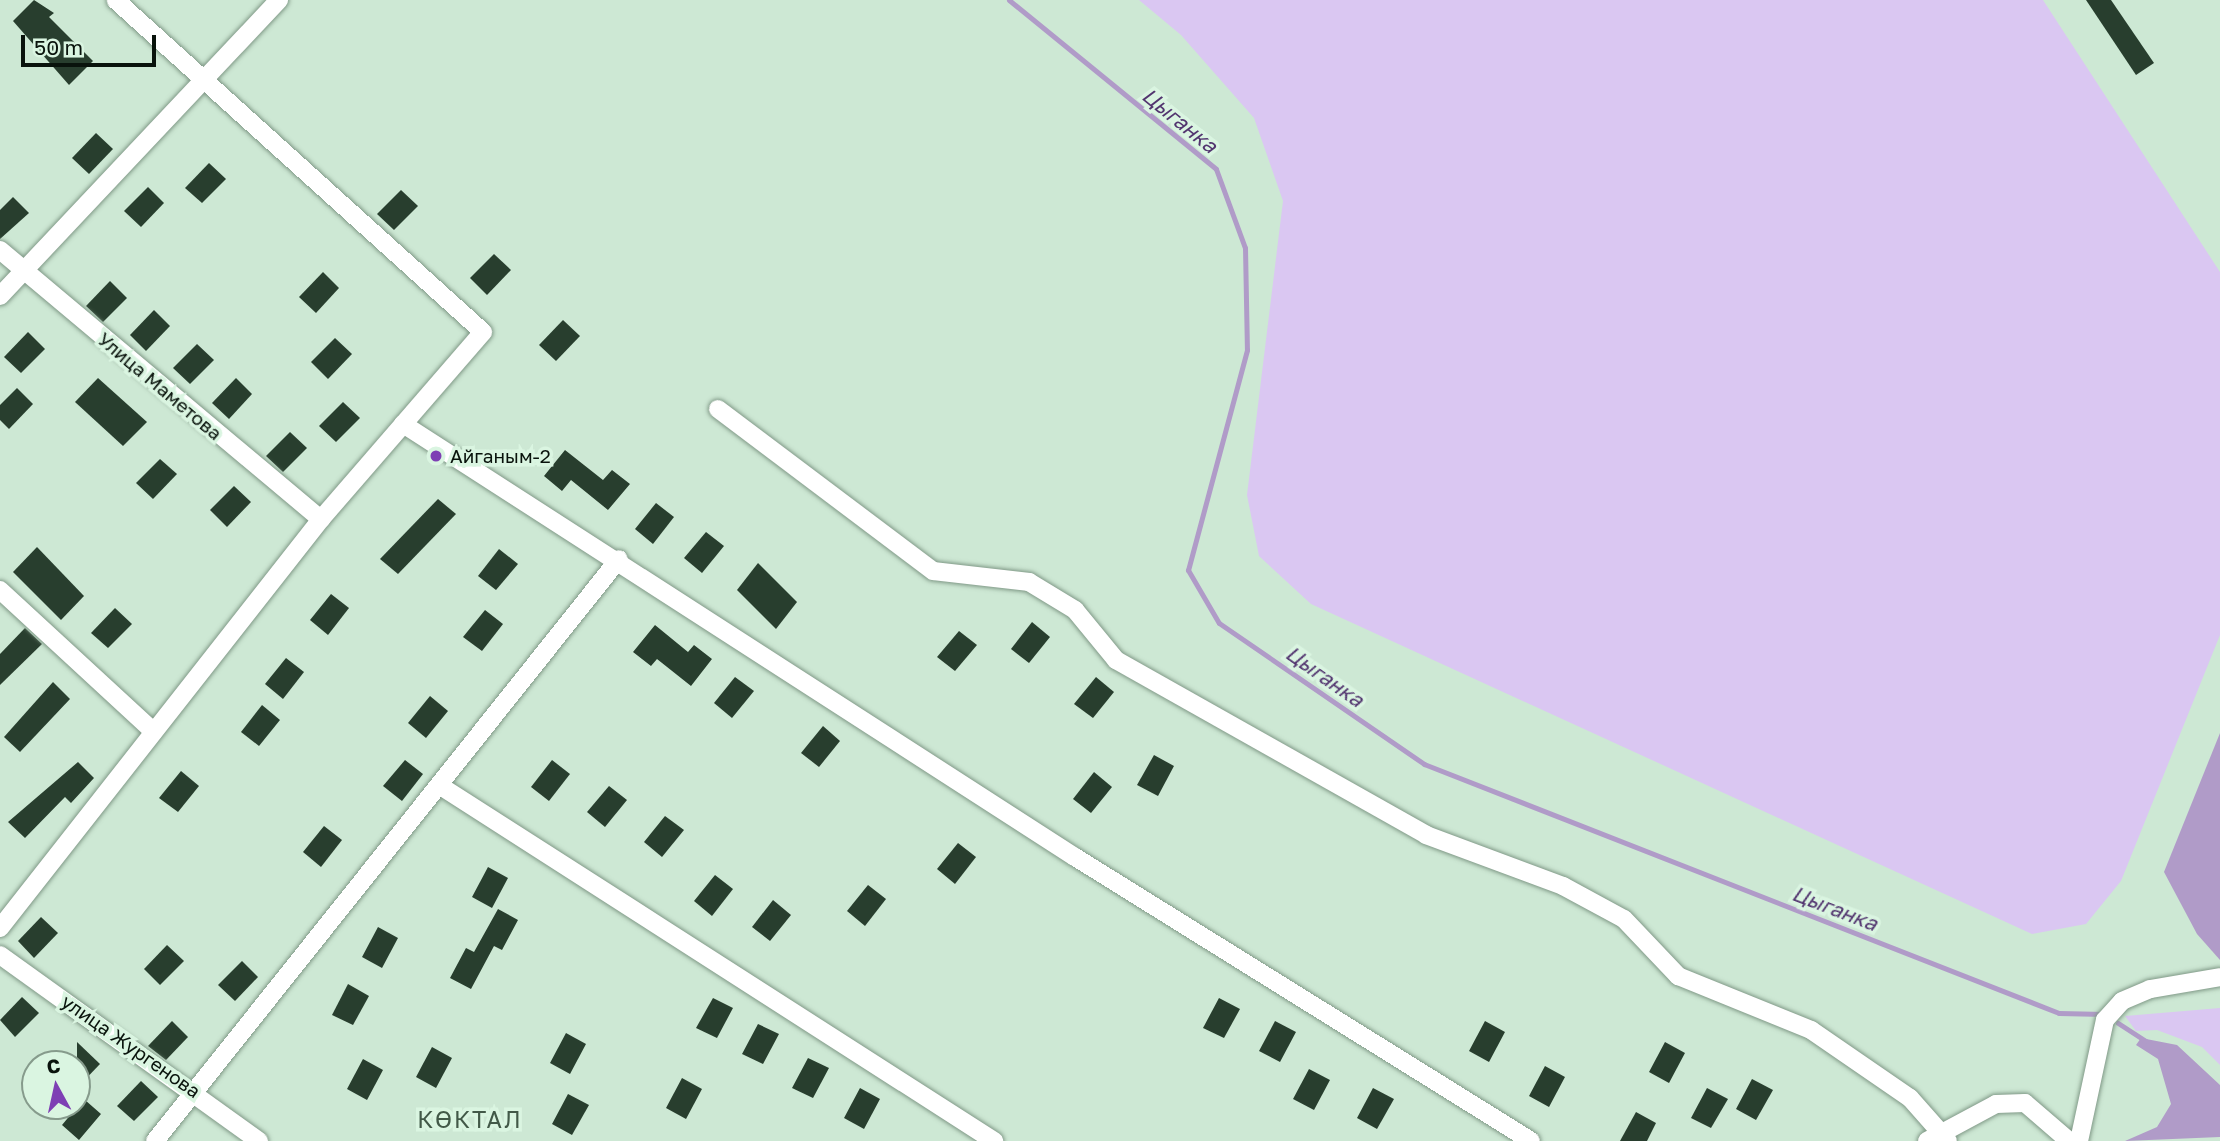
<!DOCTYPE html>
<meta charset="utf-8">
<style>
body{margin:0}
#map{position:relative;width:2220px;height:1141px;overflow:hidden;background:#cde8d4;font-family:"Golos Text",sans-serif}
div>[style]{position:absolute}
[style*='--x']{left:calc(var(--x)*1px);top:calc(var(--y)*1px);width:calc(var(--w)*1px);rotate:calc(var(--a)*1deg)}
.green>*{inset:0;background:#dac7f2}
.water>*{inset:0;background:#b09bc8}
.stream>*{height:5px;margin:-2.5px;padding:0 2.5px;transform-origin:2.5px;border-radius:2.5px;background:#b09bc8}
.building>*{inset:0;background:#283e2e}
.roads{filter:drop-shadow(0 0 2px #809987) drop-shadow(0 0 2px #809987)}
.street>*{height:18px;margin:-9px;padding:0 9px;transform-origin:9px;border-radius:9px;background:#fff}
.dots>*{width:19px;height:19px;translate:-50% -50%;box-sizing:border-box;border:4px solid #daf5e1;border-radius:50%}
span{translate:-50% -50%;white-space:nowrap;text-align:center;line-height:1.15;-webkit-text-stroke:7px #daf5e1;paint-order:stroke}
.street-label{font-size:19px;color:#09130c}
.poi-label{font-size:19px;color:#09130c}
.left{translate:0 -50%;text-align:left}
.water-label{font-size:21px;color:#52356f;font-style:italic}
.quarter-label{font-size:23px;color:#425948;letter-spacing:2px}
.north{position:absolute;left:21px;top:1050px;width:70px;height:70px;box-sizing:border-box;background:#daf5e1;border:2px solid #869b8c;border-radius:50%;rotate:352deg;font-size:19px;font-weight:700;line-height:28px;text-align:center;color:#09130c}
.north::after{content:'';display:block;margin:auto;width:24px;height:32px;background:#7e3fb4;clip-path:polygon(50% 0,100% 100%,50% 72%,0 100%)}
.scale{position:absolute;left:21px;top:35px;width:135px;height:32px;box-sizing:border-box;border:4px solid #09130c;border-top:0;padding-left:9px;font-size:21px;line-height:24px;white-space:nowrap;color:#09130c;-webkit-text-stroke:5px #daf5e1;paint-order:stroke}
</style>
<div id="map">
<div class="green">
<div style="clip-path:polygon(1139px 0,2043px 0,2220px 272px,2220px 635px,2121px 881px,2086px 924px,2032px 934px,1311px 604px,1259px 556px,1247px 495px,1283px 201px,1254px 118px,1181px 35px)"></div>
<div style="clip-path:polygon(2220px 1008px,2220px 1065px,2202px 1047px,2157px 1030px,2136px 1031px,2125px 1016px)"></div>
</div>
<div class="water">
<div style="clip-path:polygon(2220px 733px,2220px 960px,2197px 934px,2164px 872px)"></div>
<div style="clip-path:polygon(2141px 1038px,2177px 1045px,2220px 1085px,2220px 1137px,2125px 1141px,2157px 1127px,2171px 1104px,2158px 1059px,2136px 1045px)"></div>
</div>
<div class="stream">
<div style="--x:1009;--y:0;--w:267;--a:39.2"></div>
<div style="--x:1216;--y:169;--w:84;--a:69.8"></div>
<div style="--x:1245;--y:248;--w:102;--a:88.9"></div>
<div style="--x:1247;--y:350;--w:228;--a:105"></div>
<div style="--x:1188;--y:570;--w:61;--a:59.7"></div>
<div style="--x:1219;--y:623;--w:249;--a:34.5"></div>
<div style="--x:1424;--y:764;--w:682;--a:21.41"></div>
<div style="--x:2059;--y:1013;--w:45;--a:1.3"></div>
<div style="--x:2118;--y:1023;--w:33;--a:33"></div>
</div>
<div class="building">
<div style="clip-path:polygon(34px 0,54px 13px,49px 17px,93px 61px,69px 85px,13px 21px)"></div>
<div style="clip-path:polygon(2086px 0,2111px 0,2154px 63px,2136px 75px)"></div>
<div style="clip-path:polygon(96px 133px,113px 149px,89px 174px,72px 158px)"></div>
<div style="clip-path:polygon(209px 163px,226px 179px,202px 203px,185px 188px)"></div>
<div style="clip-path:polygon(148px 187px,164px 203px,141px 227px,124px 211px)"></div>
<div style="clip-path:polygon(401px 190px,418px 206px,394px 230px,377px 214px)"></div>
<div style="clip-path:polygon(13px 197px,29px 213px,0 239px,0 210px)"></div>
<div style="clip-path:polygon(494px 254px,511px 270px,487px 295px,470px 278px)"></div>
<div style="clip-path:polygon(323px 272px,339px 288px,316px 313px,299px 297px)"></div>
<div style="clip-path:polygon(110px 281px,127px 298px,103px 322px,86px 306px)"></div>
<div style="clip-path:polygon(154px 310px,170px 326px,146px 351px,130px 335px)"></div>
<div style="clip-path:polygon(563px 320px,580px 336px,556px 361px,539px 345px)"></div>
<div style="clip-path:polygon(28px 332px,45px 349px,21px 373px,4px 357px)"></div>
<div style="clip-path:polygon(335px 338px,352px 354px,328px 379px,311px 362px)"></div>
<div style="clip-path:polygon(197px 344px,214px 360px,190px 384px,173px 368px)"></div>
<div style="clip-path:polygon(98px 378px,147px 422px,123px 446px,75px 402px)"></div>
<div style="clip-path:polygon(236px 378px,252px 394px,229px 419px,212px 403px)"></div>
<div style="clip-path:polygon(17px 388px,33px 404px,9px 429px,0 420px,0 405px)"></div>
<div style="clip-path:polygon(343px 402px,360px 418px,336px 442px,319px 426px)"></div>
<div style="clip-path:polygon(290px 432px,307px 448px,283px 472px,266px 456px)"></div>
<div style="clip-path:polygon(565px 450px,603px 480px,612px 470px,630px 484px,608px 510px,571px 480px,562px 491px,544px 476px)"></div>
<div style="clip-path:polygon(160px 459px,177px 474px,153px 499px,136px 483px)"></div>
<div style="clip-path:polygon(234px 486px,251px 502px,227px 527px,210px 510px)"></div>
<div style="clip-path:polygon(438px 499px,456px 514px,398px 574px,380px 559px)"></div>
<div style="clip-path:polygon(656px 503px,674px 517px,653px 544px,635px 529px)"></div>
<div style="clip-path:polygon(706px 532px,724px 546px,702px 573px,684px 558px)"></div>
<div style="clip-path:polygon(37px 547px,84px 596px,61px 620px,13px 572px)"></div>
<div style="clip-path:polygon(499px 549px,518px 564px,496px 590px,478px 576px)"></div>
<div style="clip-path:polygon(758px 563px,797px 602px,776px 629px,737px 590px)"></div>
<div style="clip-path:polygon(331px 594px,349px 608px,328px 635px,310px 620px)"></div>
<div style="clip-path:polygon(115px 608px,132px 624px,108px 648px,91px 633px)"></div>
<div style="clip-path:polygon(485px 610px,503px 624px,482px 651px,463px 637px)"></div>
<div style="clip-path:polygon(1032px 622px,1050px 637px,1029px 663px,1011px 649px)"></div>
<div style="clip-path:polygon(655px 625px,688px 652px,694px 645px,712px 659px,691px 686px,657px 659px,651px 666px,633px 652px)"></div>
<div style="clip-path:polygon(25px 628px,42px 644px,0 685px,0 654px)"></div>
<div style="clip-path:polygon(959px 631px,977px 645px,955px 671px,937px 657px)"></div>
<div style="clip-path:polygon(286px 658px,304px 672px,283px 699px,265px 684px)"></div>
<div style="clip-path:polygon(735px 677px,754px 691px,732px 718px,714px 703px)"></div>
<div style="clip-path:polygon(1096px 677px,1114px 692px,1093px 718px,1074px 704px)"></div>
<div style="clip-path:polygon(53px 682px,70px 699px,20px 752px,4px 737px)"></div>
<div style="clip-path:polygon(430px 696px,448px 711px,426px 738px,408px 723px)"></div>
<div style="clip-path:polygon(262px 705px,280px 720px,259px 746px,241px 732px)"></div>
<div style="clip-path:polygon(823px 726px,840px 741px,819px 767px,801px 753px)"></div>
<div style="clip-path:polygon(1154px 755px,1174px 766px,1158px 796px,1137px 785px)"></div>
<div style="clip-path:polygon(405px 760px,423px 774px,402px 801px,383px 786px)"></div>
<div style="clip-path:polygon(552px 760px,570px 774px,549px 801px,531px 787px)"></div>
<div style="clip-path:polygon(78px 762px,94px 778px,71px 803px,65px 797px,25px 838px,8px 822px)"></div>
<div style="clip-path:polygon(181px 771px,199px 786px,178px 812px,159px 798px)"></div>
<div style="clip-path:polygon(1094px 772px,1112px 787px,1091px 813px,1073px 799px)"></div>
<div style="clip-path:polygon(609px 786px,627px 800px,605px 827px,587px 812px)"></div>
<div style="clip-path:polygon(665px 816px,684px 830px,662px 857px,644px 842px)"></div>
<div style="clip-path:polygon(324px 826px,342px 840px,321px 867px,303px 852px)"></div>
<div style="clip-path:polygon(958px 843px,976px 857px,955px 884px,937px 869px)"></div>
<div style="clip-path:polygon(488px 867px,508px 878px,492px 908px,472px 897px)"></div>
<div style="clip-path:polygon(715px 875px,733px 889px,712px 916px,694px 901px)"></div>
<div style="clip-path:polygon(868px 885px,886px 899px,865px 926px,847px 911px)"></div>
<div style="clip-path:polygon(773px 900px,791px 915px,770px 941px,752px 927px)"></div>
<div style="clip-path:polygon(498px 909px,518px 920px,502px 950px,494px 946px,471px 989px,450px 978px,466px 948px,474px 952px)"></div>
<div style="clip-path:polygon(41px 917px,58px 933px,34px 958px,18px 941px)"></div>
<div style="clip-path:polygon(378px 927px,398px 938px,382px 968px,362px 957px)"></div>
<div style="clip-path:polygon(167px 945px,184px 961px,160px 985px,144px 969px)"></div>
<div style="clip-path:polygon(242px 961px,258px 977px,235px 1001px,218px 985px)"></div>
<div style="clip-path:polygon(348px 984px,369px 996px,353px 1025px,332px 1015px)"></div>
<div style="clip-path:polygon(22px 997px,39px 1013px,15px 1037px,0 1020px)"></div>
<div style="clip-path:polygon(713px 998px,733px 1008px,717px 1038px,696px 1028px)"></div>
<div style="clip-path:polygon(1219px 998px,1240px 1009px,1224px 1038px,1203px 1028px)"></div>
<div style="clip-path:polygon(172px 1021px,188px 1037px,166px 1060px,148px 1046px)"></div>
<div style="clip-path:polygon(1275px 1021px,1296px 1032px,1280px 1062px,1259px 1051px)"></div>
<div style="clip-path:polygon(1485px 1021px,1505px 1032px,1489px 1062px,1469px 1051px)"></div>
<div style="clip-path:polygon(758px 1024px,779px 1034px,763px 1064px,742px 1054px)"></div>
<div style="clip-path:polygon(566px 1033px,586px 1044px,570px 1074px,550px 1063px)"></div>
<div style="clip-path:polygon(77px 1042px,100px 1064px,77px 1088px)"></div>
<div style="clip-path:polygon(1665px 1042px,1685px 1053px,1669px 1083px,1649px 1072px)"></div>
<div style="clip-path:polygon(432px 1047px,452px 1058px,436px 1088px,416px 1077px)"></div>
<div style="clip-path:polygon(808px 1058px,829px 1068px,813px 1098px,792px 1088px)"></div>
<div style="clip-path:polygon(363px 1059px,383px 1070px,367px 1100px,347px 1089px)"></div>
<div style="clip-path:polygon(1545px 1066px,1565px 1077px,1549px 1107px,1529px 1096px)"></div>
<div style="clip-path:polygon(1309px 1069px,1330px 1080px,1314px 1110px,1293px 1099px)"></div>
<div style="clip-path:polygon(682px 1078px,702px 1089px,686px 1119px,666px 1108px)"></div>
<div style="clip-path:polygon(1752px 1079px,1773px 1090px,1756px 1120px,1736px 1109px)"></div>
<div style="clip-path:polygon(141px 1081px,158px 1097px,134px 1121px,117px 1106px)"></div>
<div style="clip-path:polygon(860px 1088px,880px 1099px,864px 1129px,844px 1118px)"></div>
<div style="clip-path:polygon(1373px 1088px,1394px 1099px,1377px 1129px,1357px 1118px)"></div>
<div style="clip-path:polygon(1707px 1088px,1728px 1099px,1711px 1128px,1691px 1118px)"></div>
<div style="clip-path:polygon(77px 1093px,101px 1114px,79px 1140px,62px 1125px,77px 1107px)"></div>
<div style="clip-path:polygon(568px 1094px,589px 1105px,572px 1135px,552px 1124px)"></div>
<div style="clip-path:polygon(1636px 1112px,1656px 1123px,1647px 1141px,1620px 1141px)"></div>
</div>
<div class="roads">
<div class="street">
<div style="--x:0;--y:250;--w:419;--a:40"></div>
<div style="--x:0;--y:296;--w:407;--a:-46.7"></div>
<div style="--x:718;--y:409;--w:269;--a:37"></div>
<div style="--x:933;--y:571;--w:97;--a:6.5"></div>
<div style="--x:1029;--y:582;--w:54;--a:31.3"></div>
<div style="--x:1075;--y:610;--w:65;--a:50.6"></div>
<div style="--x:1116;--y:660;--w:356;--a:29.4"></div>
<div style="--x:1426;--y:835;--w:146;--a:20.4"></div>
<div style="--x:1563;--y:886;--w:69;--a:28.4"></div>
<div style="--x:1624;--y:919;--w:79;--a:46.5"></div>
<div style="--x:1678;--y:976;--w:144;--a:22.1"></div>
<div style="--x:1811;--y:1030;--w:120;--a:34.5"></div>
<div style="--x:1910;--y:1098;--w:57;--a:48.5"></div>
<div style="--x:403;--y:424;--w:799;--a:32.8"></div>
<div style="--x:1075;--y:857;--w:537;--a:31.91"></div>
<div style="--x:0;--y:590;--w:209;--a:42.7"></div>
<div style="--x:442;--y:787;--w:656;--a:32.67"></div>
<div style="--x:0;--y:928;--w:520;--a:-51.87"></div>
<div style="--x:321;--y:519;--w:247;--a:-49.1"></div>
<div style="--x:483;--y:332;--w:495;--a:-137.9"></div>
<div style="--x:0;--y:955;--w:319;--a:35.7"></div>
<div style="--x:155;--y:1141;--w:744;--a:-51.44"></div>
<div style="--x:1927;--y:1141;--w:78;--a:-28.2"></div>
<div style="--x:1996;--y:1104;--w:29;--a:-2"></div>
<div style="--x:2025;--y:1103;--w:58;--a:40.8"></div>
<div style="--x:2079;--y:1141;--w:124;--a:-77.9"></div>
<div style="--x:2105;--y:1020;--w:25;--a:-48"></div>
<div style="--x:2122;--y:1001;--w:30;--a:-23"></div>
<div style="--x:2150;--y:989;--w:71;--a:-9.7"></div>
</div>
</div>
<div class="dots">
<div style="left:436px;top:456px;background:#7e3fb4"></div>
</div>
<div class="street-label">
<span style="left:160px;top:386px;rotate:40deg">Улица Маметова</span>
<span style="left:131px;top:1046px;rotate:35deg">улица Жургенова</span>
</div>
<div class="poi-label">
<span class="left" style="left:450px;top:456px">Айганым-2</span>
</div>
<div class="water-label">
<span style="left:1180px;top:120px;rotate:39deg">Цыганка</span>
<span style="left:1325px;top:676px;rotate:35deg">Цыганка</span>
<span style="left:1835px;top:908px;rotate:21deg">Цыганка</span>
</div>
<div class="quarter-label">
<span style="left:470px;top:1119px">КӨКТАЛ</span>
</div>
<div class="north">С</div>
<div class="scale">50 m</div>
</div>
